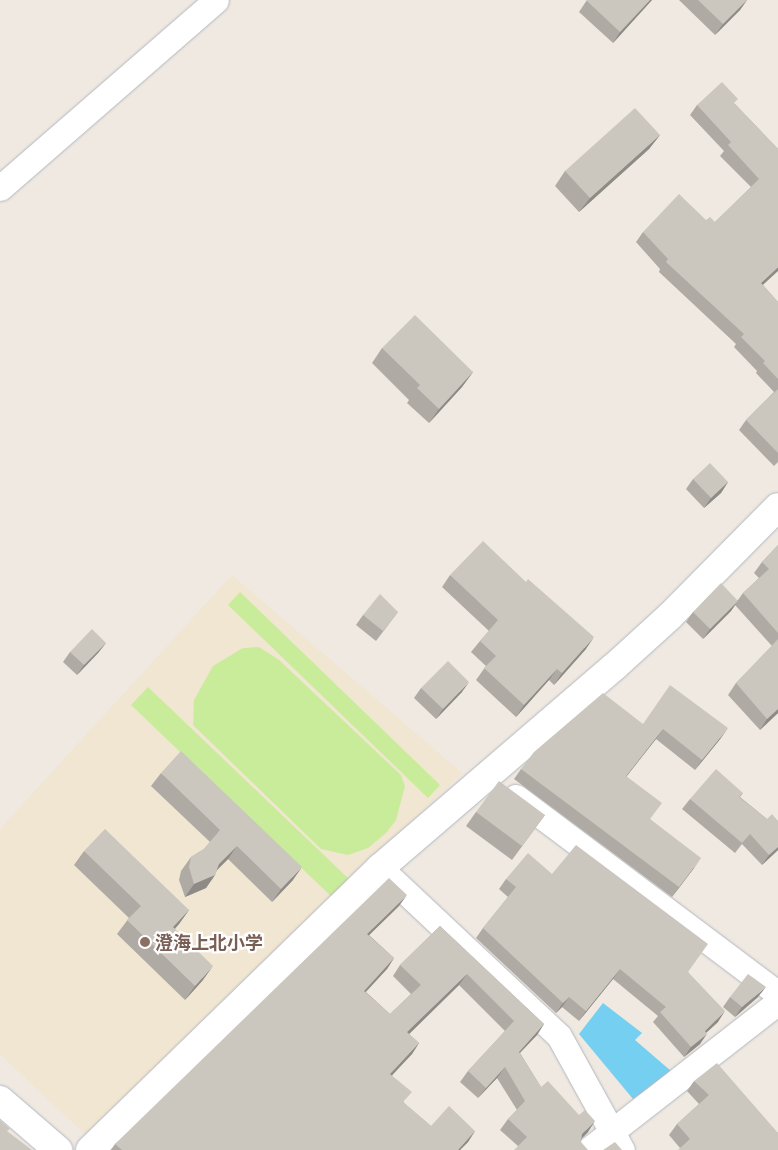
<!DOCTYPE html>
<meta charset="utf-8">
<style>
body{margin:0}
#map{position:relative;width:778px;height:1150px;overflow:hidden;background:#efe9e1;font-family:Commissioner,"Noto Sans SC",sans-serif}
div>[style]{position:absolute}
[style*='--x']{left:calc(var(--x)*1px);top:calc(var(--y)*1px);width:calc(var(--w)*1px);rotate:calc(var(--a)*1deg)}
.education>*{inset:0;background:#f0e6d1}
.pitch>*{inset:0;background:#c9ec9a}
.water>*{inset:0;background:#75cff0}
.roads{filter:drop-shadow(0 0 1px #b4b7c1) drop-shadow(0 0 1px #b4b7c1)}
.minor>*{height:25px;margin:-12.5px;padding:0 12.5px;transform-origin:12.5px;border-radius:12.5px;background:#fff}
.tertiary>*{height:28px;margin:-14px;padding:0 14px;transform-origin:14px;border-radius:14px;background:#fff}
.wall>*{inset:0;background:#afaba4}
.shaded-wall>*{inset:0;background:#8e8b86}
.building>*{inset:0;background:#cbc7bf}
.dots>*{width:14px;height:14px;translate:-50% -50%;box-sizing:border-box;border:2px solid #fff;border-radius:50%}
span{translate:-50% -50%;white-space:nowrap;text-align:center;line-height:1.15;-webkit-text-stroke:4.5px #fff;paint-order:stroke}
.education-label{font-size:18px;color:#785e54;font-weight:700}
.left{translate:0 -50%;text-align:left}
</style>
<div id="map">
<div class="education">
<div style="clip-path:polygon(232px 575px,462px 773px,90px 1139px,0 1054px,0 829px)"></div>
</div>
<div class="pitch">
<div style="clip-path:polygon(240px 592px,440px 785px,428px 798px,228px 605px)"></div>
<div style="clip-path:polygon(259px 647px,279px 660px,401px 775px,405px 786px,396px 820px,386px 833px,368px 848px,348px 855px,321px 849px,193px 725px,194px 700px,213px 666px,243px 648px)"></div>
<div style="clip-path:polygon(148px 687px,350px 880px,333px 898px,131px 705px)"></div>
</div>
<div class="water">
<div style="clip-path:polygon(603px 1003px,642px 1033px,635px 1040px,671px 1071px,633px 1099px,579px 1034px)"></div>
</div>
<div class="roads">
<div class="minor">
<div style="--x:0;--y:188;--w:286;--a:-41"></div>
<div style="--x:516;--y:797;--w:328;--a:36.9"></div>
<div style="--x:380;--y:868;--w:245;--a:43.2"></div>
<div style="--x:559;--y:1036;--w:130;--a:61.1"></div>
<div style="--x:588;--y:1150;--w:241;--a:-37.9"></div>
</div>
<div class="tertiary">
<div style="--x:0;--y:1100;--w:77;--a:40.8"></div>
<div style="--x:90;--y:1150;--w:405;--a:-44.2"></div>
<div style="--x:380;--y:868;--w:308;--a:-40.7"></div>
<div style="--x:614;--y:667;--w:76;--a:-42.3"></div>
<div style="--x:670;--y:616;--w:153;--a:-45.3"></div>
</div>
</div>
<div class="wall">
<div style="clip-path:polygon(587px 0,652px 0,613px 43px,579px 12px)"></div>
<div style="clip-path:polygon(679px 0,747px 0,740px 10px,715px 35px)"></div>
<div style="clip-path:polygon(735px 104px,778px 149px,763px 285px,778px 302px,778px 462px,774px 466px,739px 430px,746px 420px,774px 392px,756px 373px,757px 371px,734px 347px,736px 344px,659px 272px,660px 269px,636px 242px,643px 232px,706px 220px,715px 222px,751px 187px,720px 156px,724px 151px,690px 115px,697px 105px)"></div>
<div style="clip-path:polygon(660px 135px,649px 149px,579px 212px,555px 186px,565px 171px)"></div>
<div style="clip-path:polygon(382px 348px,473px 372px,462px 387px,429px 423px,407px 403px,409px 400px,372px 363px)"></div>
<div style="clip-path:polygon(693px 479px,728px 482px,721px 493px,704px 508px,686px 489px)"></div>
<div style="clip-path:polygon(778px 545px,778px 713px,760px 730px,728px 695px,736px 683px,772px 646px,735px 605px,731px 611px,703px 639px,686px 622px,693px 612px,738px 600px,743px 593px,759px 578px,754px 573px,762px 562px)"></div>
<div style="clip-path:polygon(450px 575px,586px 649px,554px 685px,549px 680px,516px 717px,476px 680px,486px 666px,471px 652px,480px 641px,489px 631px,442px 587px)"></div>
<div style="clip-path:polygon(398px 612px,376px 641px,356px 625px,363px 615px)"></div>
<div style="clip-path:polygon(106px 643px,98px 653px,77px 675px,63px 662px,70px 652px)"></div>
<div style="clip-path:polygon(421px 688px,462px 692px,436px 719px,414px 698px)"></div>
<div style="clip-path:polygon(643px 724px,721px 738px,695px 770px,656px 739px,626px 776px,650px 819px,694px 868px,672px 897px,514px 779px,521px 769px)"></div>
<div style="clip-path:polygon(161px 773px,293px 880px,272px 902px,228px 859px,217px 870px,215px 875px,206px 888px,185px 897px,179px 880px,181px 871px,191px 857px,204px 849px,210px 842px,151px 786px)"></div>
<div style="clip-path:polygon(743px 793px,740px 797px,767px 819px,778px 821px,778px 850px,762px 865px,742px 844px,735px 853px,682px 809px,690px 799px)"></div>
<div style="clip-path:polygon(476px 812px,545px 815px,512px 860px,466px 826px)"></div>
<div style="clip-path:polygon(84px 851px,189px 910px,179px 924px,175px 929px,203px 980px,185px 1000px,117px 934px,129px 918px,74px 865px)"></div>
<div style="clip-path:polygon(552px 874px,688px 972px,718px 1022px,706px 1033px,700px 1044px,684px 1057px,653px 1022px,658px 1016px,613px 979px,579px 1021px,562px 1007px,556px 1013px,476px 938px,483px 928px,508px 897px,499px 889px,506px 879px)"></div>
<div style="clip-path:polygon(399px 906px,369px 935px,394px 958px,387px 969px,366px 992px,390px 1014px,411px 994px,393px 976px,400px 965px,440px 926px,544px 1024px,537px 1035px,520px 1053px,541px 1087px,588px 1132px,582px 1138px,581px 1142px,518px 1146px,500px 1130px,508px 1119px,517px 1110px,497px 1078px,478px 1098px,460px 1082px,468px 1071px,505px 1031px,459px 985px,409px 1034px,419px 1043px,412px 1054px,392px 1075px,404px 1103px,431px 1126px,475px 1131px,468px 1142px,460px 1150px,111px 1150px,115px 1144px)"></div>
<div style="clip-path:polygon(730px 997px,758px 997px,735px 1017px,723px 1007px)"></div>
<div style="clip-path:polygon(694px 1081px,778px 1133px,680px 1148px,669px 1135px,677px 1124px,699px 1104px,687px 1091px)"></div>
</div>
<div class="shaded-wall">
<div style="clip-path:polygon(650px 0,652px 0,613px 43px,620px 32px)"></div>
<div style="clip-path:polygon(747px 0,740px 10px,715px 35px,723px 24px)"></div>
<div style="clip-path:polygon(660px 135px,649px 149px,579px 212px,590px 198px)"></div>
<div style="clip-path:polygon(778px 267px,778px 271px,754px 293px,761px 283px)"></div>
<div style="clip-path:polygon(473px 372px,462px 387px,429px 423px,439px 409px)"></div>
<div style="clip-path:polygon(728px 482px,721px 493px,704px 508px,711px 498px)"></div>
<div style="clip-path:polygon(738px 601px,731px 611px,703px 639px,710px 629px)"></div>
<div style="clip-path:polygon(594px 637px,586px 649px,554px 685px,562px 673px)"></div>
<div style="clip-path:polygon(106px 643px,98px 653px,77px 675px,84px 665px)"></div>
<div style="clip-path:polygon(557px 669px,549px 680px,516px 717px,524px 705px)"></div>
<div style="clip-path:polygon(469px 682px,462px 692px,436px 719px,443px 709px)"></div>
<div style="clip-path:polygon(778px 709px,778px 713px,760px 730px,767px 719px)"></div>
<div style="clip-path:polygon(728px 728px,721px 738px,695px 770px,702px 760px)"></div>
<div style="clip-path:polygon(663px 729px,656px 739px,619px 786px,626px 776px)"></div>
<div style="clip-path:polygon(237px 846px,228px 859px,210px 877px,215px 875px,206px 888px,185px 897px,194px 884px,219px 864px)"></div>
<div style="clip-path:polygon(778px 847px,778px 850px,762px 865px,769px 855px)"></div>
<div style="clip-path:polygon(701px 858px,694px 868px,672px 897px,679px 887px)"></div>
<div style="clip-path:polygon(302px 867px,293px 880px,272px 902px,281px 889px)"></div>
<div style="clip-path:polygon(407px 895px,399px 906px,360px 944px,367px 934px)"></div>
<div style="clip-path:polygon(189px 910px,179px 924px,163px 941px,173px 927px)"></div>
<div style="clip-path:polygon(394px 958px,387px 969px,357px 1001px,364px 991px)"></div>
<div style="clip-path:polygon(213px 966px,203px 980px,185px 1000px,195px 986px)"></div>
<div style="clip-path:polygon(620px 969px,613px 979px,579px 1021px,586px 1011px)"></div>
<div style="clip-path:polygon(467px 974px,459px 985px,400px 1043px,407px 1032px)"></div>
<div style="clip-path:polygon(766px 987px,758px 997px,735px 1017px,742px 1007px)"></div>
<div style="clip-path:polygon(569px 997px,562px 1007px,556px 1013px,563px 1003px)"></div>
<div style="clip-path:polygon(725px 1011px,718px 1022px,697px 1041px,705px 1031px)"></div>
<div style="clip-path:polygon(544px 1024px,537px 1035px,511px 1062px,519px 1052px)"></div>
<div style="clip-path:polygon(707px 1034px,700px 1044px,684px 1057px,691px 1047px)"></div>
<div style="clip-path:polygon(419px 1043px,412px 1054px,383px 1085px,390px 1074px)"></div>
<div style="clip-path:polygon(505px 1067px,497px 1078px,478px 1098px,486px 1088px)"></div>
<div style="clip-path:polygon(595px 1121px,588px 1132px,575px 1145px,582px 1134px)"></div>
<div style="clip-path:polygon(475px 1131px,468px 1142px,460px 1150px,458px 1150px)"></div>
</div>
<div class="building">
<div style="clip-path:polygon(587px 0,650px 0,620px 32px,587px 1px)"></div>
<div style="clip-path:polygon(698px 0,747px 0,723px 24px)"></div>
<div style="clip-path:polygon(722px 82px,738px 99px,734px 103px,778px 149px,778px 267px,761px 283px,778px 302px,778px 379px,763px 363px,765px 361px,741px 337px,744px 334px,666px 262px,668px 259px,643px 232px,679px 194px,706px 220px,710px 217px,715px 222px,759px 179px,728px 145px,731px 142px,697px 105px)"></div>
<div style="clip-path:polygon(635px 108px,660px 135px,590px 198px,565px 171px)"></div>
<div style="clip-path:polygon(415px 315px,473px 372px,439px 409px,417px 388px,420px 385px,382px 348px)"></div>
<div style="clip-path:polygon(778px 389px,778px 453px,746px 420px)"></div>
<div style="clip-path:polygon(710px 463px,728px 482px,711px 498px,693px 479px)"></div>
<div style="clip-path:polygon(483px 541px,526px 582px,528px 579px,594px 637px,562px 673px,557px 669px,524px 705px,484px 668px,496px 656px,480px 641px,498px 620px,450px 575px)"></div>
<div style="clip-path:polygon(778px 545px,778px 633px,743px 593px,769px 569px,762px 562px)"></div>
<div style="clip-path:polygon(721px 583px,738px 601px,710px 629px,693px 612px)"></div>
<div style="clip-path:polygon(380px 594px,398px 612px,383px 631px,363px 615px)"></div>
<div style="clip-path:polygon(92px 629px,106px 643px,84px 665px,70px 652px)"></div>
<div style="clip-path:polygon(778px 639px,778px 709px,767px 719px,736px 683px)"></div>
<div style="clip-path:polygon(448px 661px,469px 682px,443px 709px,421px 688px)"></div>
<div style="clip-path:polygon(670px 685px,728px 728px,702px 760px,663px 729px,626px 776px,662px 803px,650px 819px,701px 858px,679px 887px,521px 769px,534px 752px,603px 693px,643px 724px)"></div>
<div style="clip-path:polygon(181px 751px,302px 867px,281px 889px,237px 846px,219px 864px,215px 875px,194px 884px,189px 867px,191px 857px,204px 849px,220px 830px,161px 773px)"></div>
<div style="clip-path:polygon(716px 769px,743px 793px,739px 797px,767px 819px,772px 814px,778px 821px,778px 847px,769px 855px,750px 834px,742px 843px,690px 799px)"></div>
<div style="clip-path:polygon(499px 781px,545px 815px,522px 846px,476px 812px)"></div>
<div style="clip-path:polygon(105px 829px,189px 910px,173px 927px,213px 966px,195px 986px,127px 920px,141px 906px,84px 851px)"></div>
<div style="clip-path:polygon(576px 845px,708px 944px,688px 972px,725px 1011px,705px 1031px,707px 1034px,691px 1047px,660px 1012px,666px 1007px,620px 969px,586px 1011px,569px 997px,563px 1003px,483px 928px,516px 887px,506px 879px,528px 853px,552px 874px)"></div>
<div style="clip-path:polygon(389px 878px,407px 895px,367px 934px,394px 958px,364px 991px,390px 1014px,421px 985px,400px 965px,440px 926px,544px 1024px,519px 1052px,541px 1087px,548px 1081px,579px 1115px,585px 1110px,595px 1121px,582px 1134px,581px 1142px,588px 1150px,514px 1150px,527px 1137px,508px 1119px,525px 1101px,505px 1067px,486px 1088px,468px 1071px,514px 1021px,467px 974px,407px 1032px,419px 1043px,390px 1074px,412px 1092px,403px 1102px,431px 1126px,449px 1106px,475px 1131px,458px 1150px,122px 1150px,115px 1144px)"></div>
<div style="clip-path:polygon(748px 974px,766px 987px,742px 1007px,730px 997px)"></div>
<div style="clip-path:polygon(717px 1063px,778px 1133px,778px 1150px,678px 1150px,690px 1139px,677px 1124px,709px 1095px,694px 1081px)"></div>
<div style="clip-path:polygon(0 1120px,10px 1129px,7px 1131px,32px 1150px,0 1150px)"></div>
<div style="clip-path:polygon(615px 1142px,622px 1150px,603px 1150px)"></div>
</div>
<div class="dots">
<div style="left:145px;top:942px;background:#8d6e63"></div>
</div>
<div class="education-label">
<span class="left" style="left:155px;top:942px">澄海上北小学</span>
</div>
</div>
